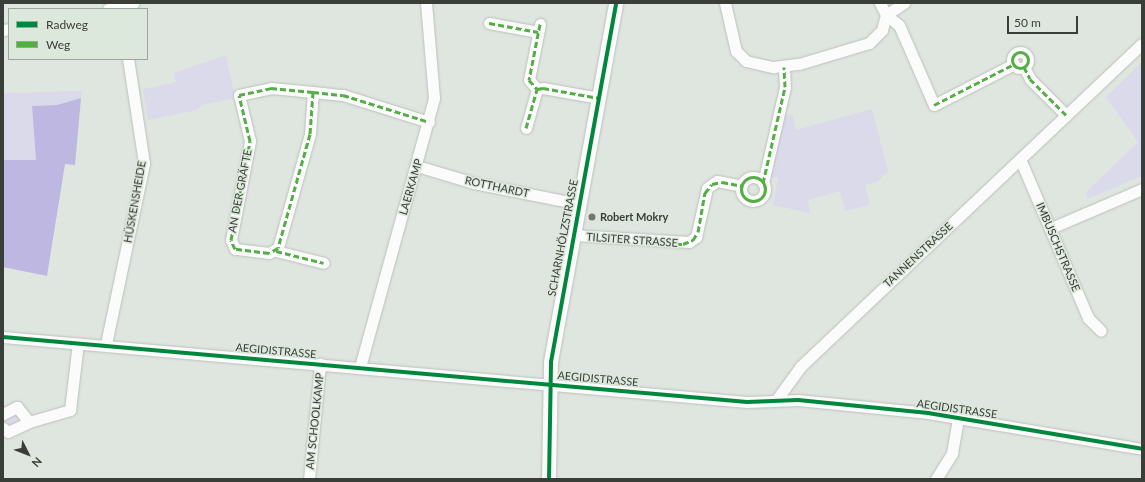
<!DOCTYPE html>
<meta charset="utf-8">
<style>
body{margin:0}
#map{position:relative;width:1145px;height:482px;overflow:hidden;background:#dfe5df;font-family:Lato,sans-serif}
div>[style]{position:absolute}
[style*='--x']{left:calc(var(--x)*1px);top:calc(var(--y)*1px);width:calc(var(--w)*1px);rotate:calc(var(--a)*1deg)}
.green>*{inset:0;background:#dbdaeb}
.round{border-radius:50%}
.forest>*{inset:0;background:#beb7e2}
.roads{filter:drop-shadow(0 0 1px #bbc0bb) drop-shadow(0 0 1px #bbc0bb)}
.minor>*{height:11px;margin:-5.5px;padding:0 5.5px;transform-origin:5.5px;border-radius:5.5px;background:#fafbfa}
.minor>.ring{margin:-5.5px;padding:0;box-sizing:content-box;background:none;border:11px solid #fafbfa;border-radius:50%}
.major>*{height:14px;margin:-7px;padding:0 7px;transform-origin:7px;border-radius:7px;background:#fafbfa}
.quiet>*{height:3px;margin-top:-1.5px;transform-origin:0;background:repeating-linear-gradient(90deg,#55ad46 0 6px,transparent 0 9px)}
.quiet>.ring{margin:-1.5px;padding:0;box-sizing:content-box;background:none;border:3px solid #55ad46;border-radius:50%}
.cycleway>*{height:4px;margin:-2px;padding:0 2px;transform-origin:2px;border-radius:2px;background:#00873e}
.dots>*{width:11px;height:11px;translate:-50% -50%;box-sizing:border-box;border:2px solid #dde8dc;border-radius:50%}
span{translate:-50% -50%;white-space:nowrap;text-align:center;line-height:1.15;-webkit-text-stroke:3px #dde8dc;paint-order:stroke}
.street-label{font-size:11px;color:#3a3e39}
.poi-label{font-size:11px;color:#3a3e39;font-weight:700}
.left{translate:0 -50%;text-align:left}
.frame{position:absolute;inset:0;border:4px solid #3a3e39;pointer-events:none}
.legend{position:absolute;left:8px;top:8px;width:140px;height:52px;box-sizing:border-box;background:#dde8dc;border:1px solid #9ca49b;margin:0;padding:5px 7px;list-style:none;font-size:12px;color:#3a3e39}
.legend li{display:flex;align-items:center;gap:8px;height:20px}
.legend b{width:20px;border:1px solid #9ca49b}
.north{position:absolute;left:8px;top:434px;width:40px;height:40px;-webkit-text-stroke:3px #dde8dc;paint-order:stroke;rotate:132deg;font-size:11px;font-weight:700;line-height:16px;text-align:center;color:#3a3e39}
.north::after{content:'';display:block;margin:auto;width:14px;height:18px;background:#3a3e39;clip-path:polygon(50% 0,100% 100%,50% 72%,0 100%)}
.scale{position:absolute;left:1007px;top:16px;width:71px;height:18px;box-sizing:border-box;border:2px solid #3a3e39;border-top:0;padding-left:5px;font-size:12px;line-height:14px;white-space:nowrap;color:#3a3e39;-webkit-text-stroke:3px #dde8dc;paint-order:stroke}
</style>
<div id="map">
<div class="green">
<div style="clip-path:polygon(226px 55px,235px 98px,202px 105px,197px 110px,148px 120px,143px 89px,173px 83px,176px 81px,174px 73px)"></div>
<div style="clip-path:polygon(1142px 62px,1142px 176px,1087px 199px,1086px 192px,1138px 142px,1106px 97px)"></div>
<div style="clip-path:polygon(82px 91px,81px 98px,57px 105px,32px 106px,36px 160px,3px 160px,3px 93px)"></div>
<div style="clip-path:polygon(872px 109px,888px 171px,877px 182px,865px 185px,870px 205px,845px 211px,840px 191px,808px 200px,810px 213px,773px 205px,778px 178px,770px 177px,782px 115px,793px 115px,796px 130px)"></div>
<div class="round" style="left:6px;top:413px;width:12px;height:12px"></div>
</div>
<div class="forest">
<div style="clip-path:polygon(81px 98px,75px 165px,65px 164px,47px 276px,3px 267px,3px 160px,36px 160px,32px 106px,57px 105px)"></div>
</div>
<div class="roads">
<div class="minor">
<div style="--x:725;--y:3;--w:49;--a:77.1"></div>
<div style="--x:736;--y:51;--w:14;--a:45"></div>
<div style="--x:746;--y:61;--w:28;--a:13"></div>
<div style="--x:773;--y:67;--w:26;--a:-7"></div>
<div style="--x:799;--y:64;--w:73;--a:-16.7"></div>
<div style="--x:869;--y:43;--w:18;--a:-45"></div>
<div style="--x:882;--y:30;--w:16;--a:-75"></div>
<div style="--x:880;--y:3;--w:13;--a:63"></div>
<div style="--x:886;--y:15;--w:16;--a:38"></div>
<div style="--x:899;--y:25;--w:87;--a:66.4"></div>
<div style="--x:934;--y:105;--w:90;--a:-27.1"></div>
<div style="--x:108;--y:9;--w:26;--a:-13"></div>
<div style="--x:886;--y:15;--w:22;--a:-34"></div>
<div style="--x:489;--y:23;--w:50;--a:10.4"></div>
<div style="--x:540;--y:24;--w:57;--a:101.1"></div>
<div style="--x:529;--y:80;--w:12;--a:48"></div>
<div style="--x:537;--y:89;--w:6;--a:-9"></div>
<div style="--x:543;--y:88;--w:57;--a:10.1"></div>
<div style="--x:3;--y:30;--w:6;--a:-9"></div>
<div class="ring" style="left:1012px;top:52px;width:5px;height:5px"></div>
<div style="--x:1024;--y:67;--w:13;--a:63"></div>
<div style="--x:1030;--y:79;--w:51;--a:45"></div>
<div style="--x:313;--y:92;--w:42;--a:94.1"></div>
<div style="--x:310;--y:134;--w:118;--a:105.7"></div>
<div style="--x:278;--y:248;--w:10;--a:151"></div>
<div style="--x:269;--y:253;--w:34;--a:-173"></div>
<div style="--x:235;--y:249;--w:10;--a:-114"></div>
<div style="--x:231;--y:240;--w:101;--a:-79.1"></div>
<div style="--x:250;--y:141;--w:47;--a:-103.4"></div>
<div style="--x:239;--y:95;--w:33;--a:-12"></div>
<div style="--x:271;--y:88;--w:42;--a:5.4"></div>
<div style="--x:313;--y:92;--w:30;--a:6"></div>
<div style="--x:343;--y:95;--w:90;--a:17.4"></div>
<div style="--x:526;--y:128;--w:41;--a:-74.2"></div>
<div style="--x:1020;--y:159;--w:173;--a:66.8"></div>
<div style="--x:1088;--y:318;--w:18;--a:45"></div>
<div style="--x:417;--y:166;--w:59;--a:16.6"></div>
<div style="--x:474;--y:183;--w:107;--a:11.3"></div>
<div class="ring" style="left:741px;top:177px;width:13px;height:13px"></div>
<div style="--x:763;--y:183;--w:98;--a:-77.1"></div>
<div style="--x:785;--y:87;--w:20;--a:-93"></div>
<div style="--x:1051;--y:228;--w:99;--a:-23.2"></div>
<div style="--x:574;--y:235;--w:115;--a:3.5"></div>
<div style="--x:689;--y:242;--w:9;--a:-36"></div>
<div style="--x:696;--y:237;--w:50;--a:-77.3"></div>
<div style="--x:707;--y:188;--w:12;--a:-35"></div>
<div style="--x:717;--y:181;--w:25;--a:11"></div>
<div style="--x:276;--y:251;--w:49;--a:14"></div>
<div style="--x:3;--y:337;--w:747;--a:4.99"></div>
<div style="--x:747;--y:402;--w:51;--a:-2.2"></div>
<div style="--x:798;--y:400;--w:131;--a:5.7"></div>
<div style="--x:928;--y:413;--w:217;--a:9.5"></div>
<div style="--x:106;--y:344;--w:185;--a:-78.1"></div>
<div style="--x:144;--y:163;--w:105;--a:-98.7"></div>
<div style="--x:360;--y:367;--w:279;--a:-74.6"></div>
<div style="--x:434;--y:98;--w:95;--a:-94.8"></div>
<div style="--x:777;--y:399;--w:39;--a:-54"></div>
<div style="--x:800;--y:367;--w:470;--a:-43.4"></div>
<div style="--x:3;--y:414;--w:16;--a:-27"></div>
<div style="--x:17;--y:407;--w:19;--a:51"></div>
<div style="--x:3;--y:428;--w:6;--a:39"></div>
<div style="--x:8;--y:432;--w:23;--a:-25"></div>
<div style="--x:29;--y:422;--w:43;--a:-16.3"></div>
<div style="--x:70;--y:410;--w:67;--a:-83.2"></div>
<div style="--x:309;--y:479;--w:116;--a:-84.5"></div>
<div style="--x:936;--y:479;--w:31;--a:-58"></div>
<div style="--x:952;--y:453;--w:36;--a:-80"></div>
</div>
<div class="major">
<div style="--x:549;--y:479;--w:117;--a:-89"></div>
<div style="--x:551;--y:362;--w:365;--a:-79.7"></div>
</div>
</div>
<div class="quiet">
<div style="--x:489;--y:23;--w:50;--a:10.4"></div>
<div style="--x:540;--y:24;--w:57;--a:101.1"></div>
<div style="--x:529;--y:80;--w:12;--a:48"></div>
<div style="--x:537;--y:89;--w:6;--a:-9"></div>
<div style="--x:543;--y:88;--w:57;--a:10.1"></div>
<div class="ring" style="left:1012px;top:52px;width:13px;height:13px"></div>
<div style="--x:1024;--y:67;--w:13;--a:63"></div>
<div style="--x:1030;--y:79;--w:51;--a:45"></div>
<div style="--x:313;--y:92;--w:42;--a:94.1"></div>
<div style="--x:310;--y:134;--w:118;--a:105.7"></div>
<div style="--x:278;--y:248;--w:10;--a:151"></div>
<div style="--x:269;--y:253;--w:34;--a:-173"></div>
<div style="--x:235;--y:249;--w:10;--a:-114"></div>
<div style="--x:231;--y:240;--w:101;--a:-79.1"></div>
<div style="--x:250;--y:141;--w:47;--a:-103.4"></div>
<div style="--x:239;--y:95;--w:33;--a:-12"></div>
<div style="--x:271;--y:88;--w:42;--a:5.4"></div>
<div style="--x:313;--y:92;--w:30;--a:6"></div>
<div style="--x:343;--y:95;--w:90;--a:17.4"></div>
<div style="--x:934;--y:105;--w:90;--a:-27.1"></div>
<div style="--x:526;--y:128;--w:41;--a:-74.2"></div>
<div class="ring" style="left:741px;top:177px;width:21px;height:21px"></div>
<div style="--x:763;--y:183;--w:98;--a:-77.1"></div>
<div style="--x:785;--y:87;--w:20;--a:-93"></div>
<div style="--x:658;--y:242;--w:25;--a:5"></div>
<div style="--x:683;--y:244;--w:11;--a:-22"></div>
<div style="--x:693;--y:240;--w:9;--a:-58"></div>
<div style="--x:698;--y:232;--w:40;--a:-80"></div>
<div style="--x:705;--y:193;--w:11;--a:-52"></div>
<div style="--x:712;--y:184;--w:10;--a:-11"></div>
<div style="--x:722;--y:182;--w:20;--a:11"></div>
<div style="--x:276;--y:251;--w:49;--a:14"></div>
</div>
<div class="cycleway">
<div style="--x:3;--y:337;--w:747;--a:4.99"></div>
<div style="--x:747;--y:402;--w:51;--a:-2.2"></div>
<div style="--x:798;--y:400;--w:131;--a:5.7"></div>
<div style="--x:928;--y:413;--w:217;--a:9.5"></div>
<div style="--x:549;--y:479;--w:117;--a:-89"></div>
<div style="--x:551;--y:362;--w:365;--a:-79.7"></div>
</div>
<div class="dots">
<div style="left:592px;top:217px;background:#747873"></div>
</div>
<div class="street-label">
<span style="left:411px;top:187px;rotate:-74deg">LAERKAMP</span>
<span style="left:497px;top:187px;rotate:12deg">ROTTHARDT</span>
<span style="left:240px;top:191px;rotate:-79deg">AN DER GRÄFTE</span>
<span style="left:135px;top:202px;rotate:-80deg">HÜSKENSHEIDE</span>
<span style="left:563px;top:238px;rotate:-79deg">SCHARNHÖLZSTRASSE</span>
<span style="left:632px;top:240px;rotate:4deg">TILSITER STRASSE</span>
<span style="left:1058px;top:247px;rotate:67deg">IMBUSCHSTRASSE</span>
<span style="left:918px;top:255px;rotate:-43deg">TANNENSTRASSE</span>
<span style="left:276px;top:351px;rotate:5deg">AEGIDISTRASSE</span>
<span style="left:598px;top:379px;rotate:5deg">AEGIDISTRASSE</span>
<span style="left:957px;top:409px;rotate:8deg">AEGIDISTRASSE</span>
<span style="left:315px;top:421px;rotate:-84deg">AM SCHOOLKAMP</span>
</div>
<div class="poi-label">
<span class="left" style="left:600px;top:217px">Robert Mokry</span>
</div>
<div class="frame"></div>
<ul class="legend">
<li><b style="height:5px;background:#00873e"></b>Radweg</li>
<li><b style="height:5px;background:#55ad46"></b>Weg</li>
</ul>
<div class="north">N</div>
<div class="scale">50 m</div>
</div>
